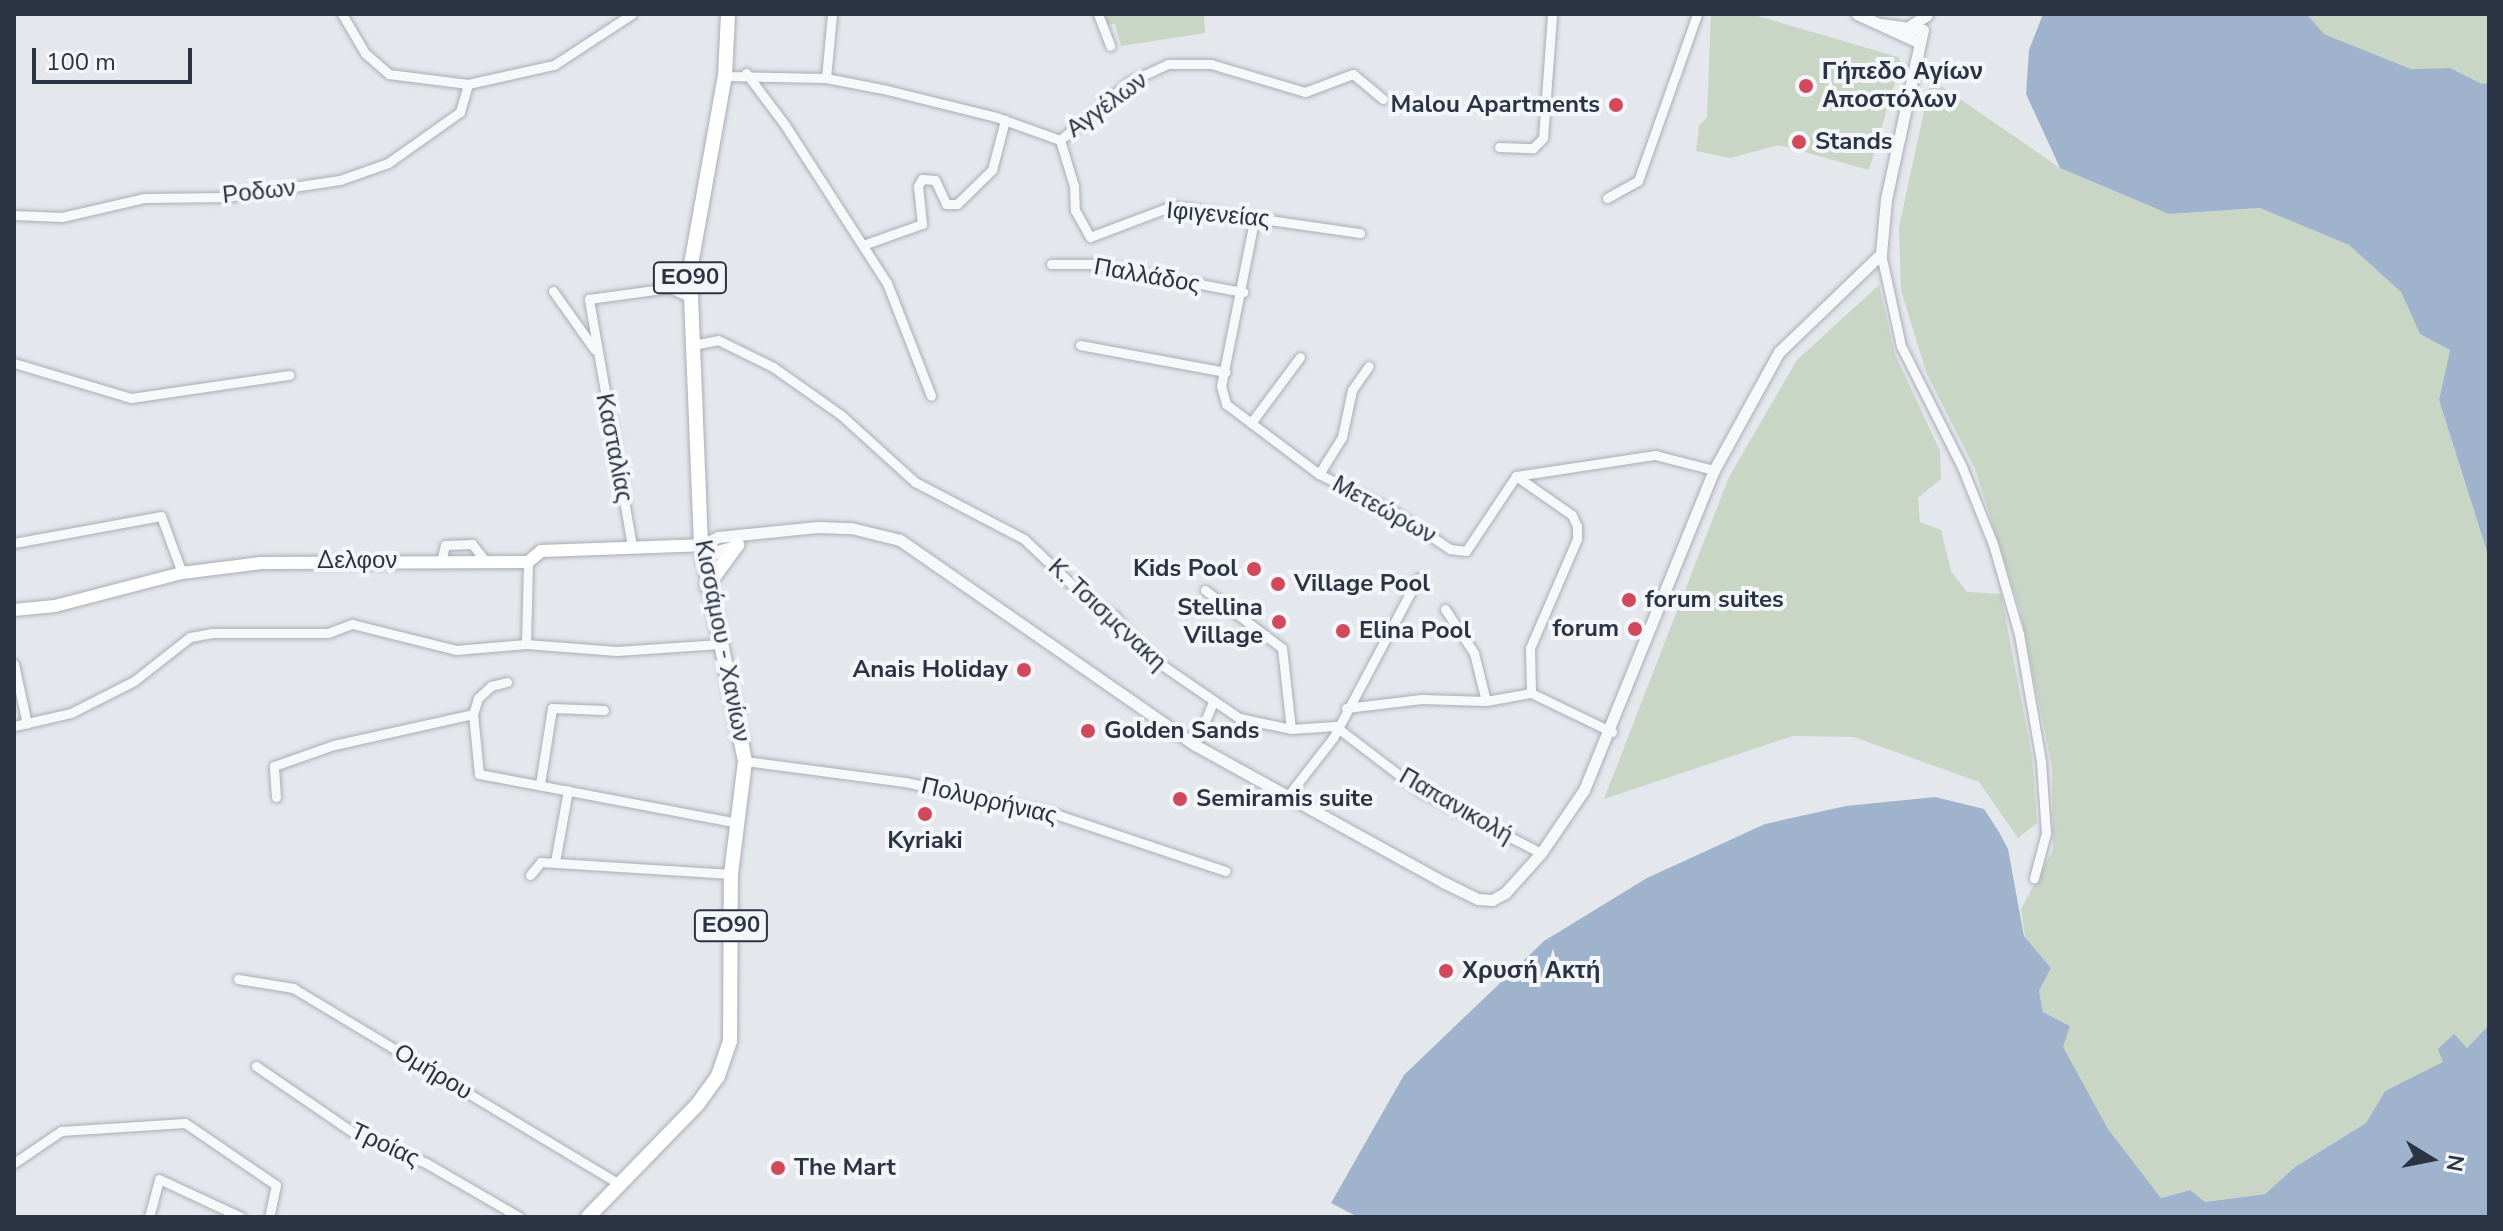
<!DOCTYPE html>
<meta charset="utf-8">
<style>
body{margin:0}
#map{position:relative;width:2503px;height:1231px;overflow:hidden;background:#e4e7ec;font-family:"Nunito Sans",sans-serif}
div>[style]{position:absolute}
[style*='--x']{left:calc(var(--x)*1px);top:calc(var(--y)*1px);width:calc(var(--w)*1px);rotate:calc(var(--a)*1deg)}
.green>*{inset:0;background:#c9d6c5}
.water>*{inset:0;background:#9fb4cc}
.roads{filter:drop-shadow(0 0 2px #a9aeb7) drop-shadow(0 0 2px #a9aeb7)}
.minor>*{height:9px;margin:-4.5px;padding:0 4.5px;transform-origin:4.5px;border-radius:4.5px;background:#f7f8fa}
.tertiary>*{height:11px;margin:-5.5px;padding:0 5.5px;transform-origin:5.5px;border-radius:5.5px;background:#f7f8fa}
.secondary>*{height:12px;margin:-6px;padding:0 6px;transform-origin:6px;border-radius:6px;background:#fff}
.primary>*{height:14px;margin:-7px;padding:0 7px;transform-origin:7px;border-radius:7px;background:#fff}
.dots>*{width:22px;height:22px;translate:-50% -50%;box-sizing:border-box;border:4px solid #f4f6f9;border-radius:50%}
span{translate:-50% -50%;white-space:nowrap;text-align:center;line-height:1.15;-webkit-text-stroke:8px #f4f6f9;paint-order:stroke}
.shield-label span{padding:2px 6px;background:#f4f6f9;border:2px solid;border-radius:6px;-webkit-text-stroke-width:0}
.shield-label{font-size:22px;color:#2b3445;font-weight:700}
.poi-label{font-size:24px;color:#2b3445;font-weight:700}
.left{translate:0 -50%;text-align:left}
.right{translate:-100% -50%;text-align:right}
.street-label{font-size:24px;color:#2b3445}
.frame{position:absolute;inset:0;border:16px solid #2b3445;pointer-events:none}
.north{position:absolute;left:2391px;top:1119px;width:80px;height:80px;-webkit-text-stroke:6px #f4f6f9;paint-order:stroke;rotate:100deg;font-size:22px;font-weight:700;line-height:32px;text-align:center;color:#2b3445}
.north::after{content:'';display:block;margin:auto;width:28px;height:36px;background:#2b3445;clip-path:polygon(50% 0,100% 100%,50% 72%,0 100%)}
.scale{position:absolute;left:32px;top:48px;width:160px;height:36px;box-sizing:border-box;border:4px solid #2b3445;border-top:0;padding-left:10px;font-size:24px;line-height:28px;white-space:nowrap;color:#2b3445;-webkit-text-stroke:6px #f4f6f9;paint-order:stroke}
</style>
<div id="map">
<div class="green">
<div style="clip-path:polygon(1098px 14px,1204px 14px,1205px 33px,1121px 46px,1115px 24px,1103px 26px)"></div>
<div style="clip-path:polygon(1711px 14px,1751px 14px,1898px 57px,1901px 63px,1869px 170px,1779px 145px,1730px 158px,1696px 151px,1699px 126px,1707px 117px)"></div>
<div style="clip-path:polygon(2307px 14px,2489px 14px,2489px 83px,2483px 85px,2449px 68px,2411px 69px,2324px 34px)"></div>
<div style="clip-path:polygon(1931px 79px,2060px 168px,2169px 214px,2260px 208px,2349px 245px,2401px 292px,2420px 334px,2450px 350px,2439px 400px,2489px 558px,2489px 1025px,2467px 1048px,2453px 1035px,2444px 1062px,2385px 1091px,2366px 1123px,2295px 1167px,2265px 1194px,2205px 1202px,2189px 1190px,2161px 1198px,2108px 1129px,2062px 1047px,2070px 1026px,2043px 1012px,2039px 991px,2051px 968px,2025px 937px,2021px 909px,2053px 850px,2052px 767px,2020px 609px,1975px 469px,1926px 372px,1901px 290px,1899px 227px)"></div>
<div style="clip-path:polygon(1879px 285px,1895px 354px,1940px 451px,1941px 479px,1918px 498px,1920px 522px,1941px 530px,1951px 571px,1967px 592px,2001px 594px,2032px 756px,2037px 823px,2018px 838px,1979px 782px,1854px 737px,1793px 736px,1604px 799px,1729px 477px,1797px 360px)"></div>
</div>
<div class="water">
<div style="clip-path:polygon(2043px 14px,2307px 14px,2324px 34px,2411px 69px,2450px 68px,2482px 84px,2489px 83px,2489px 558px,2439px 400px,2450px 350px,2420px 334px,2401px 292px,2349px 245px,2260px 208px,2169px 214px,2060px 168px,2026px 94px,2029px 50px)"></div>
<div style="clip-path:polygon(1935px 797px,1984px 809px,1999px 832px,2008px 849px,2024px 936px,2051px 968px,2039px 991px,2043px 1012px,2070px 1026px,2063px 1047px,2108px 1129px,2161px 1198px,2190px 1190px,2205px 1202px,2265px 1194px,2295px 1167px,2366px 1123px,2385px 1091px,2443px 1062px,2438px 1049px,2454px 1034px,2467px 1048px,2489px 1025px,2489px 1217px,1358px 1217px,1331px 1203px,1404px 1075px,1544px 941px,1647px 878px,1765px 824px,1846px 806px)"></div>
</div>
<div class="roads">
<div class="minor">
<div style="--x:1098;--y:14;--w:34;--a:69"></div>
<div style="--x:746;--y:73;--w:65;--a:53.1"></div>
<div style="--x:785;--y:125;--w:188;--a:57.2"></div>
<div style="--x:887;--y:283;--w:121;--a:68.7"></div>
<div style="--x:725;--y:76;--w:101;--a:1.1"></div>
<div style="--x:826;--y:78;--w:62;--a:11.1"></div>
<div style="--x:887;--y:90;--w:112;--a:13.9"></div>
<div style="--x:996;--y:117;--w:68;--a:19.8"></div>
<div style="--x:1060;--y:140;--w:90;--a:-40"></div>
<div style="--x:1129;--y:82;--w:43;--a:-24.8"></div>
<div style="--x:1168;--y:64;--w:43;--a:0"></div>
<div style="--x:1211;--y:64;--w:98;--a:16.6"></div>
<div style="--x:1305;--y:92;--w:51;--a:-20.6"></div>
<div style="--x:1353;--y:74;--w:39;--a:40"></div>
<div style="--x:826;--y:78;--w:64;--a:-84.6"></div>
<div style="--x:468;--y:84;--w:88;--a:-12.5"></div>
<div style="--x:554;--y:65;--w:93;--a:-33.2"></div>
<div style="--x:1060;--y:140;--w:48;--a:73.1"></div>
<div style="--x:1074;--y:186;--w:24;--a:88"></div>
<div style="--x:1075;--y:210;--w:31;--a:61"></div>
<div style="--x:1090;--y:237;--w:88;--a:-20.7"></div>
<div style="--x:1172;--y:206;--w:190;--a:8.2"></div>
<div style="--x:1499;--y:147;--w:34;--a:2"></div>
<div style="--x:1533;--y:148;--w:14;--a:-45"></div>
<div style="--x:1543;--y:138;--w:124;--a:-85.8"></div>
<div style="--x:1607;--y:198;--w:35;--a:-29"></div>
<div style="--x:1638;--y:181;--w:177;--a:-70.5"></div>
<div style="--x:14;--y:215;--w:48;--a:2.4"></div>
<div style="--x:62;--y:217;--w:84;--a:-13"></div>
<div style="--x:144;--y:198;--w:82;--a:-0.7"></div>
<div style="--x:226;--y:197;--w:115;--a:-8.5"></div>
<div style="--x:340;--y:180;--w:51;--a:-19.5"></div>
<div style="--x:388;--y:163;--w:88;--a:-35.3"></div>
<div style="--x:460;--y:112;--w:29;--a:-74"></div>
<div style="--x:468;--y:84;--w:80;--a:-172.8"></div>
<div style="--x:389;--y:74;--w:32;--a:-139"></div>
<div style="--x:365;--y:53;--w:45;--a:-120.5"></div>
<div style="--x:1255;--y:216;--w:173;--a:101.3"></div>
<div style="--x:1221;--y:386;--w:19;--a:74"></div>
<div style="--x:1226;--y:404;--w:116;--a:37"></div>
<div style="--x:1319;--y:474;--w:83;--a:26.6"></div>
<div style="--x:1393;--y:511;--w:69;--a:33.7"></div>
<div style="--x:1450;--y:549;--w:16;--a:7"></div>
<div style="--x:1466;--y:551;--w:90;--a:-56.3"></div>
<div style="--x:1516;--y:476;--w:141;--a:-8.6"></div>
<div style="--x:1655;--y:455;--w:61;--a:14.3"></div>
<div style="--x:863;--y:245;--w:63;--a:-19.6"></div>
<div style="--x:922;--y:224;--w:38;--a:-96"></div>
<div style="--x:918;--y:186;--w:8;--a:-60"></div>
<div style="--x:922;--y:179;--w:13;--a:4"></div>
<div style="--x:935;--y:180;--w:26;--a:65"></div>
<div style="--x:946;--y:204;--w:11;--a:0"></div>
<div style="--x:957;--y:204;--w:49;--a:-44.2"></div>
<div style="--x:992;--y:170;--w:52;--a:-75.4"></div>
<div style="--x:1881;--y:254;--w:94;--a:77.7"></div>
<div style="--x:1901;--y:346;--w:136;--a:63.2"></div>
<div style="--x:1962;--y:467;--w:83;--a:68.1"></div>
<div style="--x:1993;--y:544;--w:94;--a:73.9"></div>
<div style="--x:2019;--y:634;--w:130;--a:80.2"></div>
<div style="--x:2041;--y:762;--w:71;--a:86"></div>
<div style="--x:2046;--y:833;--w:47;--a:104.9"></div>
<div style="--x:1051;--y:264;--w:41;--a:0"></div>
<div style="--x:1092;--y:264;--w:154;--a:10.5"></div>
<div style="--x:669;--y:288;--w:28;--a:-41"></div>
<div style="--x:553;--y:291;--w:72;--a:54.6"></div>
<div style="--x:693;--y:345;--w:25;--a:-11"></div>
<div style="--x:718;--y:340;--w:61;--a:26.1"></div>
<div style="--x:773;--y:367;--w:83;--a:35.2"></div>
<div style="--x:841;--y:415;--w:100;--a:42.2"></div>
<div style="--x:915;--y:482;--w:123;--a:27.6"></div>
<div style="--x:1024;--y:539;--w:86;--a:43.6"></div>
<div style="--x:1086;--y:598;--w:34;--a:32"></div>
<div style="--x:1115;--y:616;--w:49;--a:50.8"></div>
<div style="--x:1146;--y:654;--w:113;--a:34.5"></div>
<div style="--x:1239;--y:718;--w:53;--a:11.9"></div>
<div style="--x:1291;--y:729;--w:44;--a:-3.9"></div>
<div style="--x:1080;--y:345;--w:148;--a:10.5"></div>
<div style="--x:14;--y:363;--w:122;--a:16.7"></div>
<div style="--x:131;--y:398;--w:160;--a:-8.3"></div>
<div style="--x:1251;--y:423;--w:82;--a:-53.4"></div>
<div style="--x:1319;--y:474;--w:44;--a:-58.1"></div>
<div style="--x:1342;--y:437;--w:48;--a:-78"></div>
<div style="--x:1352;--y:390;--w:29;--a:-55"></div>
<div style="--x:1516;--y:476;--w:68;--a:34.9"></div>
<div style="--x:1572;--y:515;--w:12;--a:66"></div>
<div style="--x:1577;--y:526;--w:13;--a:90"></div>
<div style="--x:1577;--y:539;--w:119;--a:113.3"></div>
<div style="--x:1530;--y:648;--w:45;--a:88.7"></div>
<div style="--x:14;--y:543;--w:149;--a:-10.4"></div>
<div style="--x:161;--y:516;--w:61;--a:69.8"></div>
<div style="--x:632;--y:546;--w:251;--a:-99.9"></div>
<div style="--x:589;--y:299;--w:81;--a:-7.8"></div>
<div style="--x:669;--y:288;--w:24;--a:24"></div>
<div style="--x:441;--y:562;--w:17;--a:-77"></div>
<div style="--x:445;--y:545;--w:27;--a:-2"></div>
<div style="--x:472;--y:544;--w:23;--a:52"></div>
<div style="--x:1205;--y:590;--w:96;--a:37"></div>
<div style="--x:1282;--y:648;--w:81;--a:83.7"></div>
<div style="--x:1445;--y:609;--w:53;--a:56.6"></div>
<div style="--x:1474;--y:653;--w:49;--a:76"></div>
<div style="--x:526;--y:644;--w:82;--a:-88.6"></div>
<div style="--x:14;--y:664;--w:61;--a:77.8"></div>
<div style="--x:507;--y:682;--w:16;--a:166"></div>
<div style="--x:491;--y:686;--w:18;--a:137"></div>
<div style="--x:478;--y:698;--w:17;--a:107"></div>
<div style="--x:473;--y:714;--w:60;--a:84.3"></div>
<div style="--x:479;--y:774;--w:264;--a:10.7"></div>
<div style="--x:1346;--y:708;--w:76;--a:-6.8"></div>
<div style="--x:1421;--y:699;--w:65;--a:1.8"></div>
<div style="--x:1486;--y:701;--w:46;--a:-10.1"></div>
<div style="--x:1531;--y:693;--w:90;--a:25.7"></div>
<div style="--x:14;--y:726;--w:58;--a:-12.8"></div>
<div style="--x:71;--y:713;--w:71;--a:-26.9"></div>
<div style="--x:134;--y:681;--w:71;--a:-38.2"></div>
<div style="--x:190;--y:637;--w:23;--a:-10"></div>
<div style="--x:213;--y:633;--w:115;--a:0"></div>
<div style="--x:328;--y:633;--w:26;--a:-21"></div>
<div style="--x:352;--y:624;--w:107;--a:14"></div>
<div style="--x:456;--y:650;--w:70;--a:-4.9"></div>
<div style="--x:526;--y:644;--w:91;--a:4.4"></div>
<div style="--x:617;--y:651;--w:103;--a:-3.9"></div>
<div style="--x:1335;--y:726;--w:107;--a:37.4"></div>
<div style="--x:1420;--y:791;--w:136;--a:27.1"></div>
<div style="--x:1195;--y:745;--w:47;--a:-67.3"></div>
<div style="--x:745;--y:761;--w:161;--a:7.5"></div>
<div style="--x:905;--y:782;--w:147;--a:11.8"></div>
<div style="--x:1049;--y:812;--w:186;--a:18.5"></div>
<div style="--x:540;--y:784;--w:77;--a:-81"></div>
<div style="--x:552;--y:708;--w:52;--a:2.2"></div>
<div style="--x:276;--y:797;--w:31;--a:-94"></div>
<div style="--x:274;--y:766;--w:64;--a:-19.3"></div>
<div style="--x:334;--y:745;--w:142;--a:-12.6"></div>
<div style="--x:1287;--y:797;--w:75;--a:-52.1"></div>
<div style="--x:1333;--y:738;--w:181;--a:-62"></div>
<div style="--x:555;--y:862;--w:73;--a:-79.8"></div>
<div style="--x:530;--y:875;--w:17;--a:-50"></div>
<div style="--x:541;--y:862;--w:190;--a:3.6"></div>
<div style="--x:238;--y:979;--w:56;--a:9.3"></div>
<div style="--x:293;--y:988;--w:383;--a:31"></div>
<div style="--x:256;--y:1066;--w:119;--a:34.4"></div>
<div style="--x:354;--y:1133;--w:78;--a:22.6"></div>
<div style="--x:426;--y:1163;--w:108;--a:30.1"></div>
<div style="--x:14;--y:1163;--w:57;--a:-34.2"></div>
<div style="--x:61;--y:1131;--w:124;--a:-3.7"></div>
<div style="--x:185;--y:1123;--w:110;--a:34.3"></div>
<div style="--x:276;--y:1185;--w:33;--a:102"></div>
<div style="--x:149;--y:1217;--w:39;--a:-75"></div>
<div style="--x:159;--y:1179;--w:90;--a:24.9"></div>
</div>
<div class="tertiary">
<div style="--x:1857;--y:14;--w:69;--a:24.7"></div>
<div style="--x:1910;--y:26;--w:20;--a:-33"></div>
<div style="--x:701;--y:545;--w:19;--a:-25"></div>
<div style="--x:718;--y:537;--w:100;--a:-5.7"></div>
<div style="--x:818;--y:527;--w:33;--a:2"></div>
<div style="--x:851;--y:528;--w:50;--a:13.8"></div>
<div style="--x:900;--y:540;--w:359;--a:34.8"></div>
<div style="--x:1195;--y:745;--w:283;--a:28.9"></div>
<div style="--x:1443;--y:882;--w:39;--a:26"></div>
<div style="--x:1478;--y:899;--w:14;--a:4"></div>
<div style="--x:1492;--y:900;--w:15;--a:-28"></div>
<div style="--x:1505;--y:893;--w:54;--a:-48"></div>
<div style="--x:1541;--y:853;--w:76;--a:-55.7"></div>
<div style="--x:1584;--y:790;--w:345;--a:-67.9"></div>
<div style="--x:1714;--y:470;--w:135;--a:-61.2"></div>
<div style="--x:1779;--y:352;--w:141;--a:-43.9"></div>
<div style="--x:1881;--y:254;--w:55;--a:-84.8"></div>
<div style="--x:1886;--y:199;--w:173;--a:-77.7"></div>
<div style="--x:1923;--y:30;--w:41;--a:-171.7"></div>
<div style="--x:701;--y:545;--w:17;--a:21"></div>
<div style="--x:717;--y:551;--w:22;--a:-16"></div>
</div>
<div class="secondary">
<div style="--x:14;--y:610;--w:41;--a:-5.6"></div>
<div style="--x:55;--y:606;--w:131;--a:-14.6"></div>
<div style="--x:182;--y:573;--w:80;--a:-7.2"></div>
<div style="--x:261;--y:563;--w:267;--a:-0.2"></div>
<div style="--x:528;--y:562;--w:17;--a:-40"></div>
<div style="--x:541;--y:551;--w:160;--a:-2.1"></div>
</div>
<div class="primary">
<div style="--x:707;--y:586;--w:51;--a:-53.8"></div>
<div style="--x:588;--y:1217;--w:156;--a:-45.8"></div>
<div style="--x:697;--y:1105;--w:36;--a:-54"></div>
<div style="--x:718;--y:1076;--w:37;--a:-71"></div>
<div style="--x:730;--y:1041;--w:167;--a:-89.7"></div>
<div style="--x:731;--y:874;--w:114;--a:-82.9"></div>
<div style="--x:745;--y:761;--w:220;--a:-101.5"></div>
<div style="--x:701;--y:545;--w:275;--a:-92.3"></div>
<div style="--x:690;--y:270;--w:197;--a:-79.8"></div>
<div style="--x:725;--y:76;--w:62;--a:-87.2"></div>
</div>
</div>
<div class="dots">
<div style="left:1806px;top:86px;background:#d1495b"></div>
<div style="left:1616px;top:105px;background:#d1495b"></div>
<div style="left:1799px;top:142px;background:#d1495b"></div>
<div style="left:1254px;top:569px;background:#d1495b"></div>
<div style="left:1278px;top:584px;background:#d1495b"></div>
<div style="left:1629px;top:600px;background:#d1495b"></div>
<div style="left:1279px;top:622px;background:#d1495b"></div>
<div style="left:1635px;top:629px;background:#d1495b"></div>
<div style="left:1343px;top:631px;background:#d1495b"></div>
<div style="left:1024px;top:670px;background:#d1495b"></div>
<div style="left:1088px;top:731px;background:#d1495b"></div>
<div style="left:1180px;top:799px;background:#d1495b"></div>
<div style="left:925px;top:814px;background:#d1495b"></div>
<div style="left:1446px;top:971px;background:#d1495b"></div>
<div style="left:778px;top:1168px;background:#d1495b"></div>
</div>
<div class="shield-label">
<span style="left:690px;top:278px">ΕΟ90</span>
<span style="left:731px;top:926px">ΕΟ90</span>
</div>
<div class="poi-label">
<span class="left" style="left:1822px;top:86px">Γήπεδο Αγίων<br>Αποστόλων</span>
<span class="right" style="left:1600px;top:105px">Malou Apartments</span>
<span class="left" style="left:1815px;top:142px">Stands</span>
<span class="right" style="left:1238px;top:569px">Kids Pool</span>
<span class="left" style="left:1294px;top:584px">Village Pool</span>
<span class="left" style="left:1645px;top:600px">forum suites</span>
<span class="right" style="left:1263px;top:622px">Stellina<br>Village</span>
<span class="right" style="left:1619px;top:629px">forum</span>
<span class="left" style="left:1359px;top:631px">Elina Pool</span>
<span class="right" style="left:1008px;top:670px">Anais Holiday</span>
<span class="left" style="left:1104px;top:731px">Golden Sands</span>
<span class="left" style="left:1196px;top:799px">Semiramis suite</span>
<span style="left:925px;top:841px">Kyriaki</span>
<span class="left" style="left:1462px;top:971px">Χρυσή Ακτή</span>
<span class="left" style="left:794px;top:1168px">The Mart</span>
</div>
<div class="street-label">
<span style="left:1107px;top:105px;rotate:-36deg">Αγγέλων</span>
<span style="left:259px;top:192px;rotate:-6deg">Ροδων</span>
<span style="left:1218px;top:215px;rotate:5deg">Ιφιγενείας</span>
<span style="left:1147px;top:276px;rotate:10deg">Παλλάδος</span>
<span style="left:614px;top:448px;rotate:79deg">Κασταλίας</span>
<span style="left:1384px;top:510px;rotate:29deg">Μετεώρων</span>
<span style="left:357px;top:561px">Δελφον</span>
<span style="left:1107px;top:615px;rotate:43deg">Κ. Τσισμςνακη</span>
<span style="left:722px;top:641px;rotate:79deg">Κισσάμου - Χανίων</span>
<span style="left:989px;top:801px;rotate:13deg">Πολυρρήνιας</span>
<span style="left:1456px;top:806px;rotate:30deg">Παπανικολή</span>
<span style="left:433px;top:1072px;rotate:31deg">Ομήρου</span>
<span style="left:385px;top:1145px;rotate:25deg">Τροίας</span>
</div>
<div class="frame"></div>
<div class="north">N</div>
<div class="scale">100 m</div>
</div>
